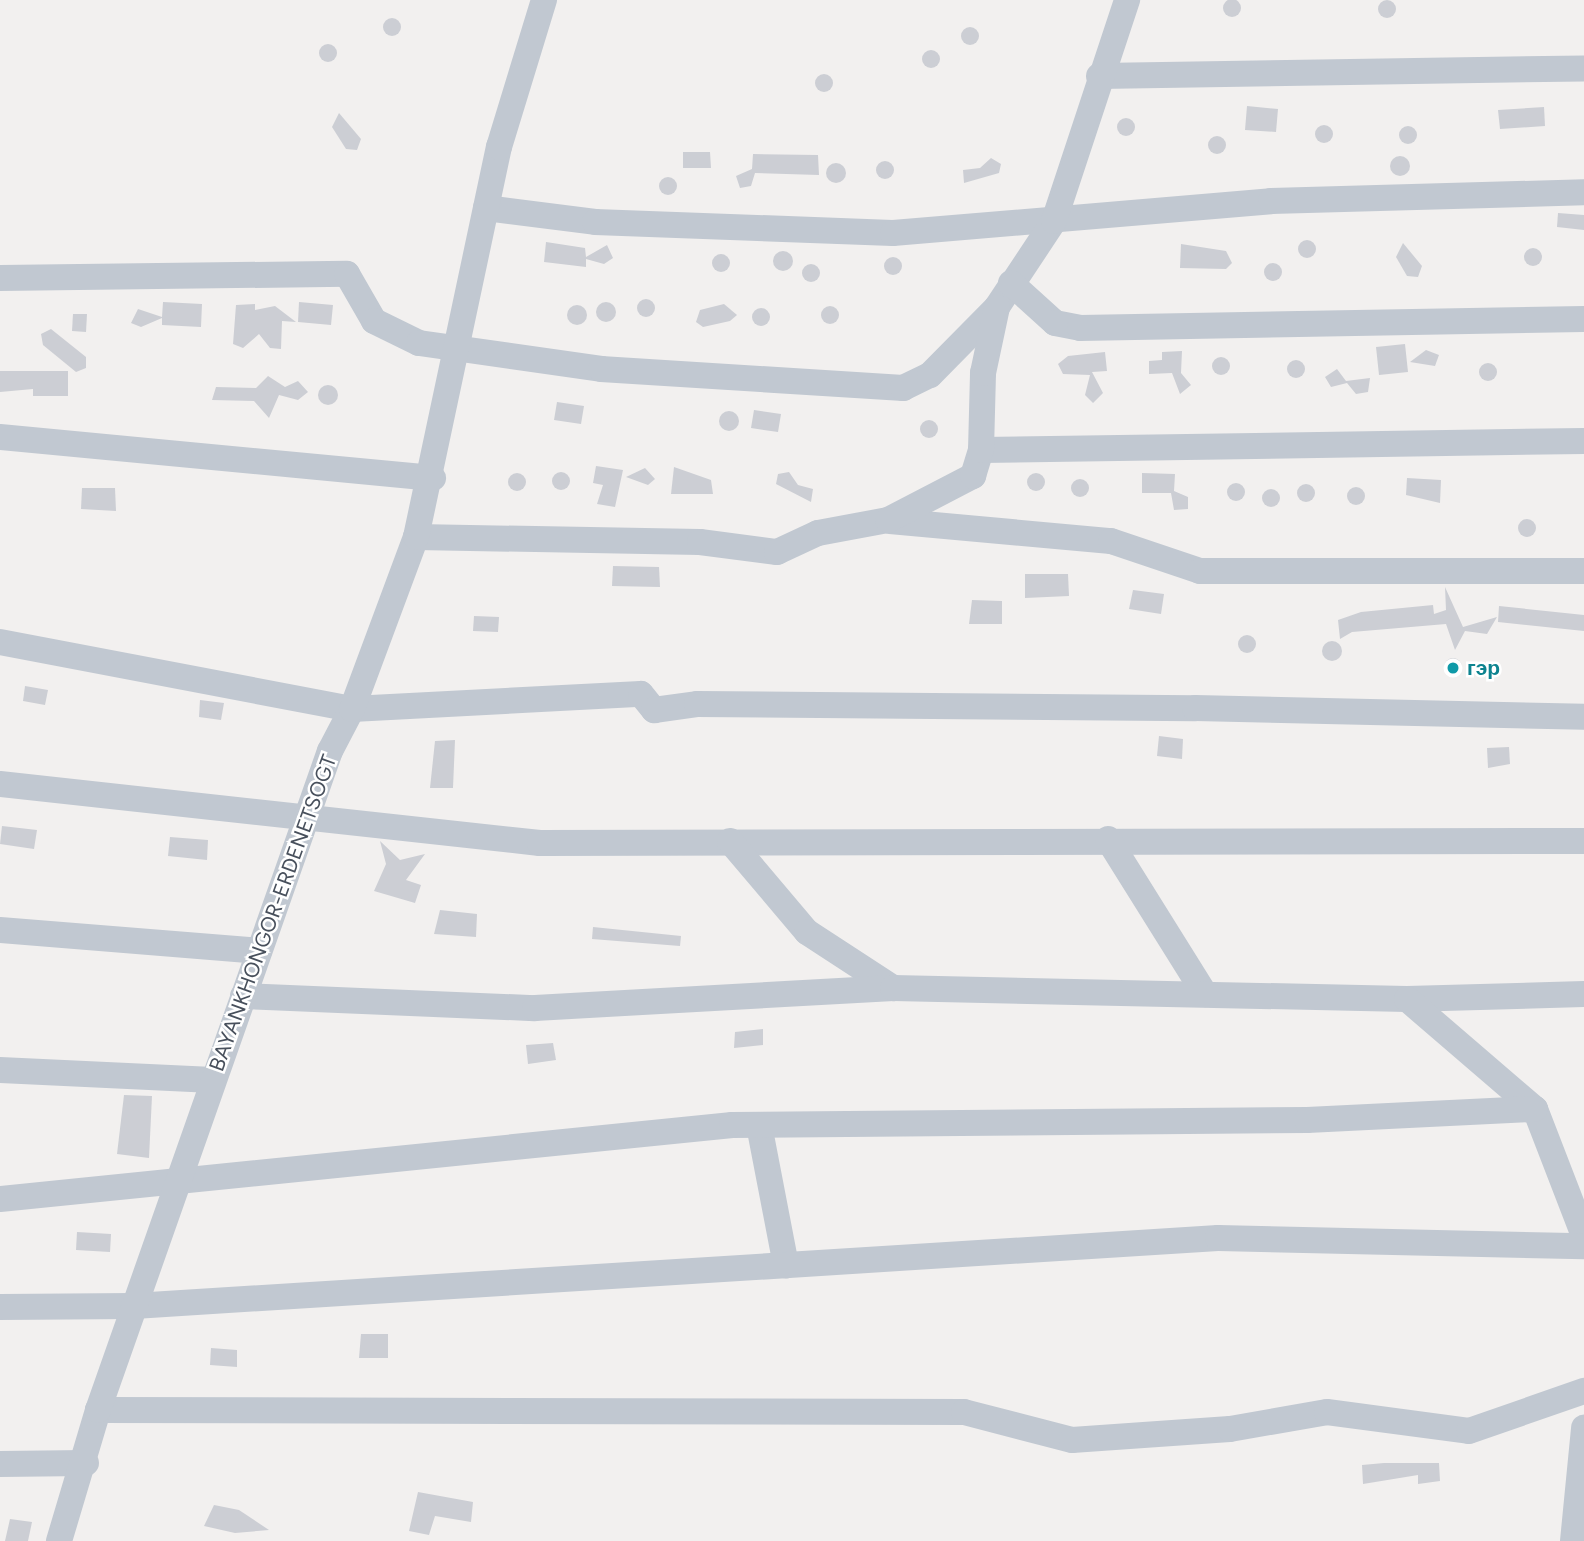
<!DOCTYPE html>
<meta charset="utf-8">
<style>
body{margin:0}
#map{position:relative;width:1584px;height:1541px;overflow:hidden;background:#f2f0ef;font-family:Figtree,sans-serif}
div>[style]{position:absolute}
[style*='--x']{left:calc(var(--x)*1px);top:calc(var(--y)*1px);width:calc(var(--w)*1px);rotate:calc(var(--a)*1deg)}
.building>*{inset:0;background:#ccced4}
.round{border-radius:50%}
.minor>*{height:26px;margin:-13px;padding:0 13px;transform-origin:13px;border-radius:13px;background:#c1c8d1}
.dots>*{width:19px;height:19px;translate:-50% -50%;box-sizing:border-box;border:4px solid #fff;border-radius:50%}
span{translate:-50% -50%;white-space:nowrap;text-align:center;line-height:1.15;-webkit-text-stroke:5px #fff;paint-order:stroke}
.culture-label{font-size:21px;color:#0d838f;font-weight:700}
.left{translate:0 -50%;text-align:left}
.street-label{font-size:21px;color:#48505c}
</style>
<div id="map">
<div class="building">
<div class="round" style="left:1223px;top:-1px;width:18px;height:18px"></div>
<div class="round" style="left:1378px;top:0;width:18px;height:18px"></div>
<div class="round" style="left:383px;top:18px;width:18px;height:18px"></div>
<div class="round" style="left:961px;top:27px;width:18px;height:18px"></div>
<div class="round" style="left:319px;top:44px;width:18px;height:18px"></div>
<div class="round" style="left:922px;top:50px;width:18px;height:18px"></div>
<div class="round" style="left:815px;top:74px;width:18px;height:18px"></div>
<div style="clip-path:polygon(1247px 106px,1278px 109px,1276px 132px,1245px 130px)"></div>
<div style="clip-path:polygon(1544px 107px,1545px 126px,1500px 129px,1498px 110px)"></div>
<div style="clip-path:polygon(339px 113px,361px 139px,357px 150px,346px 149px,332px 127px)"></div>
<div class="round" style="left:1117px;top:118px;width:18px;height:18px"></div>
<div class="round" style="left:1315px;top:125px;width:18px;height:18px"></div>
<div class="round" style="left:1399px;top:126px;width:18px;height:18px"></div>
<div class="round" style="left:1208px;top:136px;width:18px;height:18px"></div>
<div style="clip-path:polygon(683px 152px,710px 152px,711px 168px,683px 168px)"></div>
<div style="clip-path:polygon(753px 154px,818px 155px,819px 175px,755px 173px,751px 186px,740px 188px,736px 176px,752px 169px)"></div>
<div class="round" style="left:1390px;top:156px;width:20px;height:20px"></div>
<div style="clip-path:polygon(991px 158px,1001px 164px,999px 173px,964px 183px,963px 170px,980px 168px)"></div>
<div class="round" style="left:876px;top:161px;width:18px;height:18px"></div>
<div class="round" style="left:826px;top:163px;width:20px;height:20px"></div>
<div class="round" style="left:659px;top:177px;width:18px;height:18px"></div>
<div style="clip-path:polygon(1558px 213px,1584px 215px,1584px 230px,1557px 227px)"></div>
<div class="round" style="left:1298px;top:240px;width:18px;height:18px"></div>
<div style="clip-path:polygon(546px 242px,585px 248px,586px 257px,607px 245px,613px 258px,604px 264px,586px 259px,586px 267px,544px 262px)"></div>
<div style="clip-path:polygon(1403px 243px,1422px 266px,1418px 277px,1407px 276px,1396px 257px)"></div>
<div style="clip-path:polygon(1181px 244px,1226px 251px,1232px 263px,1226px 269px,1180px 268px)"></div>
<div class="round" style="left:1524px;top:248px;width:18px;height:18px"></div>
<div class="round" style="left:773px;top:251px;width:20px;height:20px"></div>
<div class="round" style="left:712px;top:254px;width:18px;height:18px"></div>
<div class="round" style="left:884px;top:257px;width:18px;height:18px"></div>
<div class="round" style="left:1264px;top:263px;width:18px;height:18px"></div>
<div class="round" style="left:802px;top:264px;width:18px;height:18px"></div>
<div class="round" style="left:637px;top:299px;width:18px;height:18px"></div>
<div style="clip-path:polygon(163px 302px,202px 304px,201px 327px,162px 325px,162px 318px,141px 327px,131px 323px,138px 309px,162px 317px)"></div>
<div style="clip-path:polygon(299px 302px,333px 305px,331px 325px,298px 322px)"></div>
<div class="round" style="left:596px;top:302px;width:20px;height:20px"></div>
<div style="clip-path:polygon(255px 304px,255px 310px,275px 306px,296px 322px,282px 321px,281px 349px,270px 348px,259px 334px,243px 348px,233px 344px,236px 305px)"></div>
<div style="clip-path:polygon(724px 304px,737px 315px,730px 321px,703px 327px,696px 322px,700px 310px)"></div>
<div class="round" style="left:567px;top:305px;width:20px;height:20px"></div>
<div class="round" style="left:821px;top:306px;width:18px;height:18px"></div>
<div class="round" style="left:752px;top:308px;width:18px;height:18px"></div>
<div style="clip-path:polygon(73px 314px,87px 314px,86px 332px,72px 331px)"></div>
<div style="clip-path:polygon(51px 329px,86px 357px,86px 368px,76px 372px,43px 345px,41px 334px)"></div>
<div style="clip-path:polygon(1405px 344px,1408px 372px,1379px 375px,1376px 347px)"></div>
<div style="clip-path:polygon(1426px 350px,1439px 355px,1435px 366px,1410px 362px)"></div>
<div style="clip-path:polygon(1182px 351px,1181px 373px,1191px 385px,1180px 394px,1172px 373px,1149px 374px,1149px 361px,1162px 360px,1162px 352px)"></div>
<div style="clip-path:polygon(1105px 352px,1107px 371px,1092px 372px,1103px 393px,1093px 403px,1085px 395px,1090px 375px,1063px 374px,1058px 364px,1068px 356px)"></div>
<div class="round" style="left:1212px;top:357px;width:18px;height:18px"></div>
<div class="round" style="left:1287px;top:360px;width:18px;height:18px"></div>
<div class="round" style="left:1479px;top:363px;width:18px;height:18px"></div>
<div style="clip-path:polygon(1337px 369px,1346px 381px,1370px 378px,1368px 392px,1356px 394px,1347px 383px,1331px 387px,1325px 377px)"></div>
<div style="clip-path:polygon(0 371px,68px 371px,68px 396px,33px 396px,33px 389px,0 392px)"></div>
<div style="clip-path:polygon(268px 376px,285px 387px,298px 381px,308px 392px,298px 400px,279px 395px,269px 418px,254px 401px,212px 400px,216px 387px,256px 388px)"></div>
<div class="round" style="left:318px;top:385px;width:20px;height:20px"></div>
<div style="clip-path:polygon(557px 402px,584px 406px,581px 424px,554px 420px)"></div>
<div style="clip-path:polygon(754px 410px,781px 414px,778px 432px,751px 428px)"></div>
<div class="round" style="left:719px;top:411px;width:20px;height:20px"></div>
<div class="round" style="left:920px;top:420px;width:18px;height:18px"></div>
<div style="clip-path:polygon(596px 466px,623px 470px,615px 507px,597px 504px,603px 485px,593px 483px)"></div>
<div style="clip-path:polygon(674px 467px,711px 480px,713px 494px,671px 494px)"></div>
<div style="clip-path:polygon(645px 468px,655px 479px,648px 485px,626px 477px)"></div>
<div class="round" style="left:552px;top:472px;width:18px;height:18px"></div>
<div style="clip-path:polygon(789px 472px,798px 485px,813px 489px,811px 502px,776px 484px,778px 474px)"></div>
<div class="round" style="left:1027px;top:473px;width:18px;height:18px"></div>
<div class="round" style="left:508px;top:473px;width:18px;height:18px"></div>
<div style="clip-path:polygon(1142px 473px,1175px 474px,1174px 491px,1188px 497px,1188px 509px,1174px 510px,1171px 493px,1142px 493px)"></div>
<div style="clip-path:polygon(1407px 478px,1441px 480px,1440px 503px,1406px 495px)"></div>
<div class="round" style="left:1071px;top:479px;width:18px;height:18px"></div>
<div class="round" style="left:1227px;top:483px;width:18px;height:18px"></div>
<div class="round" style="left:1297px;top:484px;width:18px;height:18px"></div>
<div class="round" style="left:1347px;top:487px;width:18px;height:18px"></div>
<div style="clip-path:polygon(82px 488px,115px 488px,116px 511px,81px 509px)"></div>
<div class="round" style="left:1262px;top:489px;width:18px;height:18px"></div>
<div class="round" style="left:1518px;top:519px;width:18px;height:18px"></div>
<div style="clip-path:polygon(613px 566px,659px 567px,660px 587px,612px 586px)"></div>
<div style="clip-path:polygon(1025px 574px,1068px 574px,1069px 596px,1025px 598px)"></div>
<div style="clip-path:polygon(1445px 587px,1463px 627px,1497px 617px,1487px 634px,1465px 631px,1455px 650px,1446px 624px,1352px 632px,1340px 639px,1338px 620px,1361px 612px,1433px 605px,1434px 614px,1446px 610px)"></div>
<div style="clip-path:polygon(1133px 590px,1164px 594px,1161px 614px,1129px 609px)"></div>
<div style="clip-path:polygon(972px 600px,1002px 601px,1002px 624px,969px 624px)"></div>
<div style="clip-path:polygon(1499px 606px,1584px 615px,1584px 631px,1498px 622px)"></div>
<div style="clip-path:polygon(474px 616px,499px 617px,498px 632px,473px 631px)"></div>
<div class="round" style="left:1238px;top:635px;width:18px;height:18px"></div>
<div class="round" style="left:1322px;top:641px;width:20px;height:20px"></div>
<div class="round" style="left:1444px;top:658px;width:18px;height:18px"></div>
<div style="clip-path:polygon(25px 686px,48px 690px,45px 705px,23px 701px)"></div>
<div style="clip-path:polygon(200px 700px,224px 703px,221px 720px,199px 717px)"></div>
<div style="clip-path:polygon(1159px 736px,1183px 739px,1182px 759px,1157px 756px)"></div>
<div style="clip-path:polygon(455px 740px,453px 788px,430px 788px,435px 741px)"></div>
<div style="clip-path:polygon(1509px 747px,1510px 764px,1488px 768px,1487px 748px)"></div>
<div style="clip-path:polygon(2px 826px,37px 830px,34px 849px,0 844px)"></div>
<div style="clip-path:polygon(170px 837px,208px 840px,207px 860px,168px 856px)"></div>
<div style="clip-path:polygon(380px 841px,400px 860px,425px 854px,406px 880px,421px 885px,415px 903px,374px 891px,386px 864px)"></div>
<div style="clip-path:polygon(440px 910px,477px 914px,476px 937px,434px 934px)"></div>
<div style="clip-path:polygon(593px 927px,681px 936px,680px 946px,592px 939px)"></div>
<div style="clip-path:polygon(763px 1029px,763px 1045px,734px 1048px,735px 1032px)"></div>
<div style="clip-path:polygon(553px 1043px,556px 1060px,528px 1064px,526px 1045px)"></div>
<div style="clip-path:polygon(124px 1095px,152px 1096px,149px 1158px,117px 1154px)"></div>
<div style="clip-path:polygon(77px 1232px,111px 1234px,110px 1252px,76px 1250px)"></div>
<div style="clip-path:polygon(361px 1334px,388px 1334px,388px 1358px,359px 1358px)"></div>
<div style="clip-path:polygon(211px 1348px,237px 1350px,237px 1367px,210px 1365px)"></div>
<div style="clip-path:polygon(1384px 1463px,1439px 1463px,1440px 1481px,1418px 1484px,1418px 1475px,1363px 1484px,1362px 1465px)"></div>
<div style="clip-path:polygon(418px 1492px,473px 1502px,471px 1522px,435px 1516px,429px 1535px,409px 1531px)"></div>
<div style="clip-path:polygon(214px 1505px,239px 1510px,269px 1530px,235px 1533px,204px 1526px)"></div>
<div style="clip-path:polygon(10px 1519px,32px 1522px,28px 1541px,5px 1541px)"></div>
</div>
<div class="minor">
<div style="--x:1099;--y:76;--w:485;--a:-0.9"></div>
<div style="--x:486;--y:208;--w:110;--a:7.3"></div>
<div style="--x:595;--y:222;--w:298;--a:2.1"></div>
<div style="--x:893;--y:233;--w:379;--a:-4.8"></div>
<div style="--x:1271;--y:201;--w:313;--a:-1.6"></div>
<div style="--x:0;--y:278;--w:347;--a:-0.7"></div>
<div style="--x:347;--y:274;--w:54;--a:60.1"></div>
<div style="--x:374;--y:321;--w:50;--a:26.1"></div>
<div style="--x:419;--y:343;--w:184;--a:8.1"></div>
<div style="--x:601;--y:369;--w:303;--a:3.6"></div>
<div style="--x:903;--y:388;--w:30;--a:-26"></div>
<div style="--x:930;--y:375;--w:95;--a:-45.4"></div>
<div style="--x:997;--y:307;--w:103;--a:-56.5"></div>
<div style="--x:1054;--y:221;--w:233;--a:-71.7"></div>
<div style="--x:1011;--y:283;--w:59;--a:42.3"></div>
<div style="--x:1055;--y:323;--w:25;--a:11"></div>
<div style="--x:1080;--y:328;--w:504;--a:-1.02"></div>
<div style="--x:0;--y:437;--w:435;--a:5.4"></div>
<div style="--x:981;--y:450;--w:603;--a:-0.86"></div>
<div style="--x:890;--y:521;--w:222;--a:5.2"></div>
<div style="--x:1111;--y:541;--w:94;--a:18.6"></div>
<div style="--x:1200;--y:571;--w:384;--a:0"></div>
<div style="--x:416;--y:537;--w:284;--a:1"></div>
<div style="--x:700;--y:542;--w:78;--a:7.4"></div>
<div style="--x:777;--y:552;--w:45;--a:-24.9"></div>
<div style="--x:818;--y:533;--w:71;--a:-10.5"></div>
<div style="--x:888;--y:520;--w:96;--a:-27.4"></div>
<div style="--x:973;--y:476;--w:27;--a:-73"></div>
<div style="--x:981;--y:450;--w:77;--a:-88.5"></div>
<div style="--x:983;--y:373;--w:67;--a:-78"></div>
<div style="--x:0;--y:642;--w:358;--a:10.8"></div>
<div style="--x:352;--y:709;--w:289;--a:-3"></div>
<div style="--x:641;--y:694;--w:21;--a:51"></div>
<div style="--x:654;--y:710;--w:43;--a:-7.9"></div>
<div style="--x:697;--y:704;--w:498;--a:0.5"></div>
<div style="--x:1195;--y:708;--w:389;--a:1.3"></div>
<div style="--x:0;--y:784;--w:543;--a:6.24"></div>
<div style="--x:540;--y:843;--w:1044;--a:-0.11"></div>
<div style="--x:1108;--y:839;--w:183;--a:58"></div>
<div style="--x:730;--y:841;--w:119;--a:49.8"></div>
<div style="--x:807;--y:932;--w:103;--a:33.1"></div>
<div style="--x:0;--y:930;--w:260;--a:4.6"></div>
<div style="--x:243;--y:996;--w:292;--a:2.4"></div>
<div style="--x:535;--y:1008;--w:359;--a:-3.2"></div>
<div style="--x:893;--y:988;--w:514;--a:1.23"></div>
<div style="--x:1407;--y:999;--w:177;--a:-1.6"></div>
<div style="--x:1407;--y:999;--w:169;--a:40.7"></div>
<div style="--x:1535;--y:1109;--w:136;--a:68.9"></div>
<div style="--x:0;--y:1070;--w:213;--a:2.7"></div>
<div style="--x:759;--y:1125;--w:143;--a:79.1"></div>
<div style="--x:0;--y:1199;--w:736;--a:-5.77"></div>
<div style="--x:732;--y:1125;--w:575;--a:-0.5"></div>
<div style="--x:1307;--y:1120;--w:228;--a:-2.8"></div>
<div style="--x:0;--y:1307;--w:134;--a:-0.4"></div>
<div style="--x:134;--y:1306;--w:1086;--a:-3.59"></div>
<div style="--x:1218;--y:1238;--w:366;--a:1.3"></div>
<div style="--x:98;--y:1410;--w:866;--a:0.13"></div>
<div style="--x:964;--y:1412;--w:112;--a:14.5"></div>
<div style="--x:1072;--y:1440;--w:158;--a:-4"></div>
<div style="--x:1230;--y:1429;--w:98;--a:-9.9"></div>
<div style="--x:1327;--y:1412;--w:143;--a:7.6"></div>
<div style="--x:1469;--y:1431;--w:122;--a:-19.2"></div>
<div style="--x:0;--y:1464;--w:86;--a:-0.7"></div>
<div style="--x:59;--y:1541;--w:137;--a:-73.4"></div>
<div style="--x:98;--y:1410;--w:699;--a:-70.61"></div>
<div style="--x:330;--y:751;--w:47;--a:-62.4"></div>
<div style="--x:352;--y:709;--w:184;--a:-69.6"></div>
<div style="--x:416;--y:537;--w:399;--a:-78"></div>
<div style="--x:499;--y:147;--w:154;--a:-73"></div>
<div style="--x:1573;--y:1541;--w:114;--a:-84.4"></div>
</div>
<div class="dots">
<div style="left:1453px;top:668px;background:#0f9aa8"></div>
</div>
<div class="culture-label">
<span class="left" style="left:1467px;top:668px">гэр</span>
</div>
<div class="street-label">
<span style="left:273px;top:913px;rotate:-70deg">BAYANKHONGOR-ERDENETSOGT</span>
</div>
</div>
